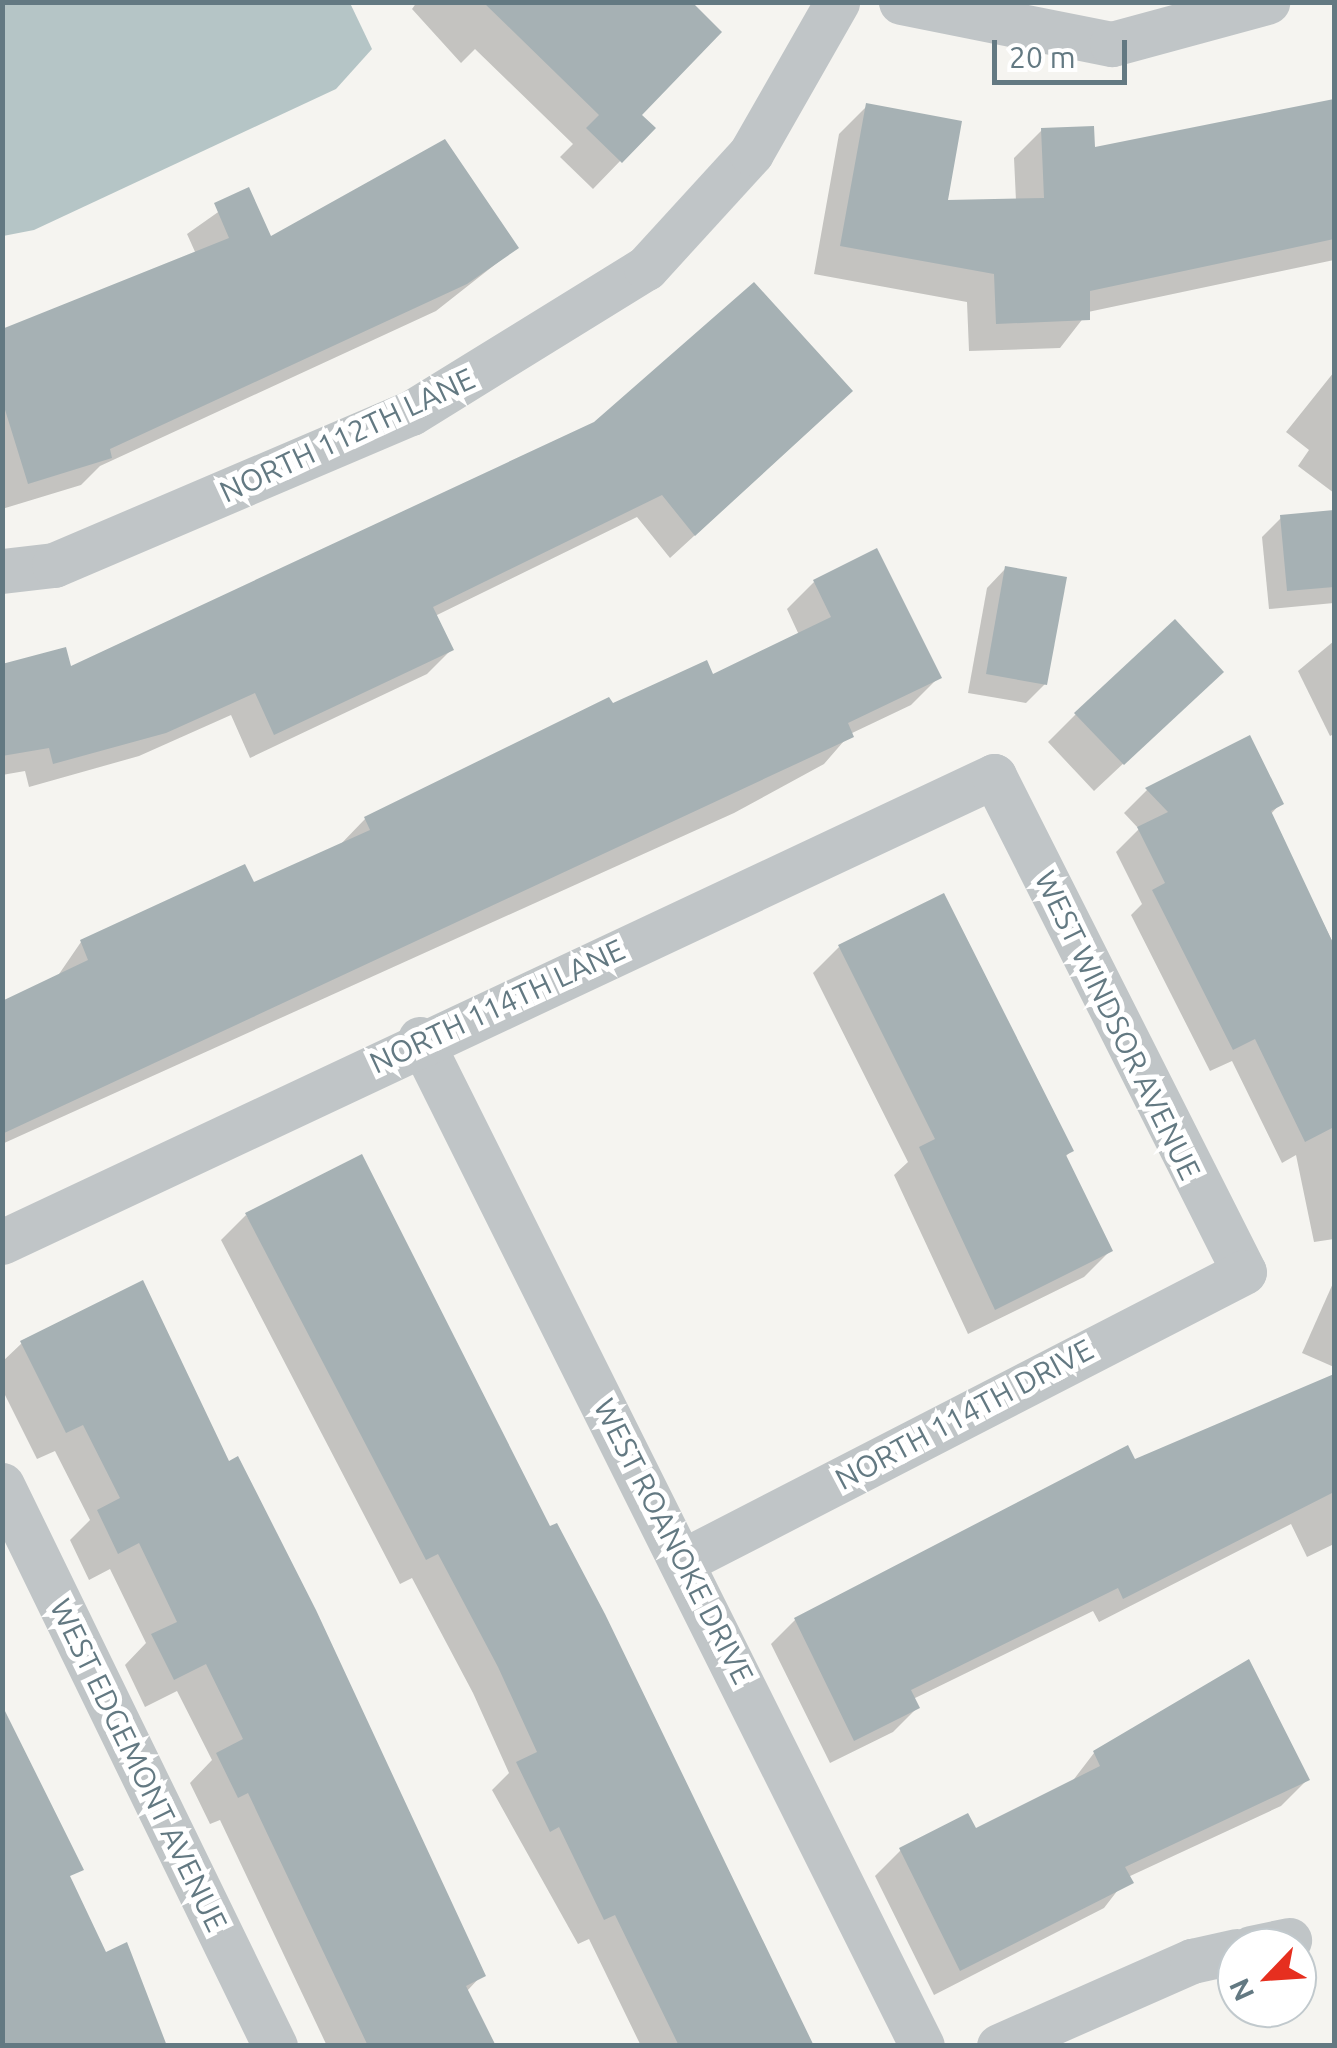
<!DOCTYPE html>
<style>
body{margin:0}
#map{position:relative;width:1337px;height:2048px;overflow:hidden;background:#f5f4f0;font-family:Ubuntu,sans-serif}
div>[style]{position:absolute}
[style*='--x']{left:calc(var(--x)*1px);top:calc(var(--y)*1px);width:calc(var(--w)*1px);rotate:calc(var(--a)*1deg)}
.water>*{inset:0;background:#b5c5c6}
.shadow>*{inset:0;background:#0003}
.building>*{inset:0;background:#a6b1b4}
.minor>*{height:45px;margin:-22.5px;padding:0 22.5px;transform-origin:22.5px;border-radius:22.5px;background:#c0c5c7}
span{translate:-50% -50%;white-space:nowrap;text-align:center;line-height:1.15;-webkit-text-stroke:10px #fff;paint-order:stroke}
.street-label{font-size:30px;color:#637982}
.frame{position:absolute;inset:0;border:5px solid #637982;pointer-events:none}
.north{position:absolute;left:1217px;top:1928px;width:100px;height:100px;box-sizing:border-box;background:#fff;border:2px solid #c1c9cd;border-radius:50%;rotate:245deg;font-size:28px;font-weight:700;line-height:40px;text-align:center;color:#637982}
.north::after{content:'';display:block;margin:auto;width:35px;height:45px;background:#e62f1f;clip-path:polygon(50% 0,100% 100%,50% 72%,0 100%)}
.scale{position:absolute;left:992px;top:40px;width:135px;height:45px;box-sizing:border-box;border:5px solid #637982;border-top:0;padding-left:12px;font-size:30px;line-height:35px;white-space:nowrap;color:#637982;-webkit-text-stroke:8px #fff;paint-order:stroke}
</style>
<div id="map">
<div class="water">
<div style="clip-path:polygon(3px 2px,350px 3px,372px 49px,336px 89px,34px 230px,3px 236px)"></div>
</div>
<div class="shadow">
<div style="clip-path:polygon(417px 2px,597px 2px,639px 115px,652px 128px,593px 189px,560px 157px,573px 144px,475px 49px,461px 63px,412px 9px)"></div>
<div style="clip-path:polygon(1334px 101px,1334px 260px,1088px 312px,1060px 348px,969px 351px,967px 302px,814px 274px,839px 134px,867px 106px,945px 203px,1016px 201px,1014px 158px,1042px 130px,1093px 150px)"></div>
<div style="clip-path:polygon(248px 191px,270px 239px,516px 248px,436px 311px,100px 466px,81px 485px,2px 509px,2px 330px,196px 254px,187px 234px)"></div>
<div style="clip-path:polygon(1334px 372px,1334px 493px,1298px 466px,1309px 450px,1286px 432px)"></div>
<div style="clip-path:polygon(826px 415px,670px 558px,637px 517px,435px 616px,451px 650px,427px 674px,250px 758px,231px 715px,139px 756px,29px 787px,25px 771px,2px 775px,2px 672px,70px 669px,595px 424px)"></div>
<div style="clip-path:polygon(1334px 513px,1334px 603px,1269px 609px,1262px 537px,1281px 518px)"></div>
<div style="clip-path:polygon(1006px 568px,1045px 684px,1026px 703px,968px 693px,987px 588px)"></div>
<div style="clip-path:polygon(814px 582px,938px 678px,911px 705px,850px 734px,824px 764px,734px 813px,2px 1144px,2px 1005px,57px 977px,81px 942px,253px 886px,338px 847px,365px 819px,612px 707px,712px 677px,799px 635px,787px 609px)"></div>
<div style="clip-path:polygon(1334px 641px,1334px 734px,1330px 736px,1298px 671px)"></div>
<div style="clip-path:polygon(1192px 699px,1094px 791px,1048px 742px,1076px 714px)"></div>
<div style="clip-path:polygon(1249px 738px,1281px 803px,1270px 815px,1334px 945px,1334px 1239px,1314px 1242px,1296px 1155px,1282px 1163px,1232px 1061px,1210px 1071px,1131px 915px,1142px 904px,1116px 852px,1139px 829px,1124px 813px,1147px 790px)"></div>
<div style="clip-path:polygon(839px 947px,1071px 1151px,1064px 1158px,1110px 1251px,1084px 1277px,968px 1334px,894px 1175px,908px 1162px,813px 973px)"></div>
<div style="clip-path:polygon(246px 1215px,807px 2046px,641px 2046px,589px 1939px,578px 1944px,492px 1790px,509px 1773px,473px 1693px,412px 1578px,400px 1584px,221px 1240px)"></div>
<div style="clip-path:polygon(1334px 1281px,1334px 1367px,1302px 1353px)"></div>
<div style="clip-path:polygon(22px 1343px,228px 1464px,482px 1975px,466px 1992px,493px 2046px,327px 2046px,220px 1820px,210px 1824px,190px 1783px,212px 1760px,177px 1691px,145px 1707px,125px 1665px,146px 1643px,110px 1569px,89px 1580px,70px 1540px,90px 1520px,55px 1451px,37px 1459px,2px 1389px,2px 1362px)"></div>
<div style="clip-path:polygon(1334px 1375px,1334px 1544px,1307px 1557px,1291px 1524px,1099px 1622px,1093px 1611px,913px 1699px,917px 1708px,893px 1732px,830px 1763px,771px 1644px,795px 1620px)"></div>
<div style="clip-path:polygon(1094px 1753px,1307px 1780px,1281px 1806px,1128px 1877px,1104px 1908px,934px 1995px,875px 1876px,901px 1850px,974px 1831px,1071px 1783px)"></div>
</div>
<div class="building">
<div style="clip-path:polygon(483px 2px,692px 2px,722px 32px,642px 115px,656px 128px,622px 163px,586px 128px,599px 115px)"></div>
<div style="clip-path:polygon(1334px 99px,1334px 239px,1090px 291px,1090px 320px,996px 324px,994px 274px,840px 246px,866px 103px,962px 121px,948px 200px,1044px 198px,1041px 128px,1094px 126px,1095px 147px)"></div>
<div style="clip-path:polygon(445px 139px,519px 248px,467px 284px,110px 449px,112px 458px,28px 484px,2px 400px,2px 329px,229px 238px,214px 203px,249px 187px,271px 236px)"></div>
<div style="clip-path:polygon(754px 282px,853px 391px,695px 536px,662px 495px,433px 607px,454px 650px,274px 735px,255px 693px,166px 733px,53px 764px,49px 748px,2px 756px,2px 664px,66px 647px,71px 666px,594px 422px)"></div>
<div style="clip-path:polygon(1334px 510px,1334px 587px,1287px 591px,1280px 515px)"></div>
<div style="clip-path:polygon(877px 548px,942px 678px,848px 723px,854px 737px,2px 1134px,2px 1001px,88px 960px,80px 940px,245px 864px,254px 882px,370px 830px,364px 817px,609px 697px,613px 703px,707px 660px,713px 674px,831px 617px,813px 580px)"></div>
<div style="clip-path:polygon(1005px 566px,1067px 577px,1047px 685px,986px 674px)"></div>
<div style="clip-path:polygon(1175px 619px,1224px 672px,1124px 765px,1074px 713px)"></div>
<div style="clip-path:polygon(1250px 735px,1284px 804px,1271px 811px,1334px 945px,1334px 1127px,1305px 1142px,1255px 1039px,1233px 1050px,1152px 890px,1165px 883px,1137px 827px,1168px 812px,1145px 788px)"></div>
<div style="clip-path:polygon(944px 893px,1074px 1151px,1066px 1155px,1113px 1251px,995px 1310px,919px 1147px,935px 1139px,838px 945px)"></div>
<div style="clip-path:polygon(362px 1154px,550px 1526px,557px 1523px,605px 1614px,814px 2046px,679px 2046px,615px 1915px,604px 1920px,559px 1827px,550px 1832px,516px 1762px,537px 1752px,498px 1667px,438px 1554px,426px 1560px,245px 1213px)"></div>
<div style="clip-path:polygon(143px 1280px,229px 1461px,238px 1456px,316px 1610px,486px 1976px,466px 1986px,496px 2046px,368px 2046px,248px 1793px,238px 1798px,216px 1753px,243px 1739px,206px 1664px,174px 1680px,151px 1634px,177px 1622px,139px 1543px,118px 1554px,97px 1510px,120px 1498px,83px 1425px,66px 1433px,20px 1341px)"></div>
<div style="clip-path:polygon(1334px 1374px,1334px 1492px,1123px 1599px,1118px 1588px,911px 1690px,920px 1708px,854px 1741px,794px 1618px,1128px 1445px,1135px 1459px)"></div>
<div style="clip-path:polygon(1249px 1659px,1310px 1780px,1125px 1867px,1134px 1883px,960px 1971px,899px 1848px,968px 1813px,976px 1828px,1100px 1766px,1093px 1751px)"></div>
<div style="clip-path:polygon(2px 1705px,84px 1870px,70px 1876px,106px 1952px,127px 1942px,167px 2046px,2px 2046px)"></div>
</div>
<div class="minor">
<div style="--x:901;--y:2;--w:215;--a:11.3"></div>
<div style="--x:1112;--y:44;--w:161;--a:-15.2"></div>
<div style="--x:2;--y:571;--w:52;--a:-6.6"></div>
<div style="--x:54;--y:565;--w:388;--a:-23.1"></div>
<div style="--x:411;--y:413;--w:276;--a:-31.7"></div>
<div style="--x:646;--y:268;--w:156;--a:-47.6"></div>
<div style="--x:751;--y:153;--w:174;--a:-60.3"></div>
<div style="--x:420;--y:1039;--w:1125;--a:63.5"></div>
<div style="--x:2;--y:1242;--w:1096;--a:-25.16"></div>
<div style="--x:994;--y:776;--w:555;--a:63.25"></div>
<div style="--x:1244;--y:1272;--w:629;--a:152.74"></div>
<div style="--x:2;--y:1485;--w:624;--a:64.05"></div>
<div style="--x:1251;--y:1948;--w:39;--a:-12"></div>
<div style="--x:999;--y:2046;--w:211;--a:-23.8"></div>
<div style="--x:1192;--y:1961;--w:46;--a:-12.5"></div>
</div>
<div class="street-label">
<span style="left:347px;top:435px;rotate:-25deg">NORTH 112TH LANE</span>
<span style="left:497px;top:1006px;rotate:-25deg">NORTH 114TH LANE</span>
<span style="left:1118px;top:1025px;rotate:64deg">WEST WINDSOR AVENUE</span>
<span style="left:964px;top:1414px;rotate:-28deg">NORTH 114TH DRIVE</span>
<span style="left:674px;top:1541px;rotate:63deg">WEST ROANOKE DRIVE</span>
<span style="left:139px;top:1765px;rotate:64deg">WEST EDGEMONT AVENUE</span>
</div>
<div class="frame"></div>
<div class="north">N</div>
<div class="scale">20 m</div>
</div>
